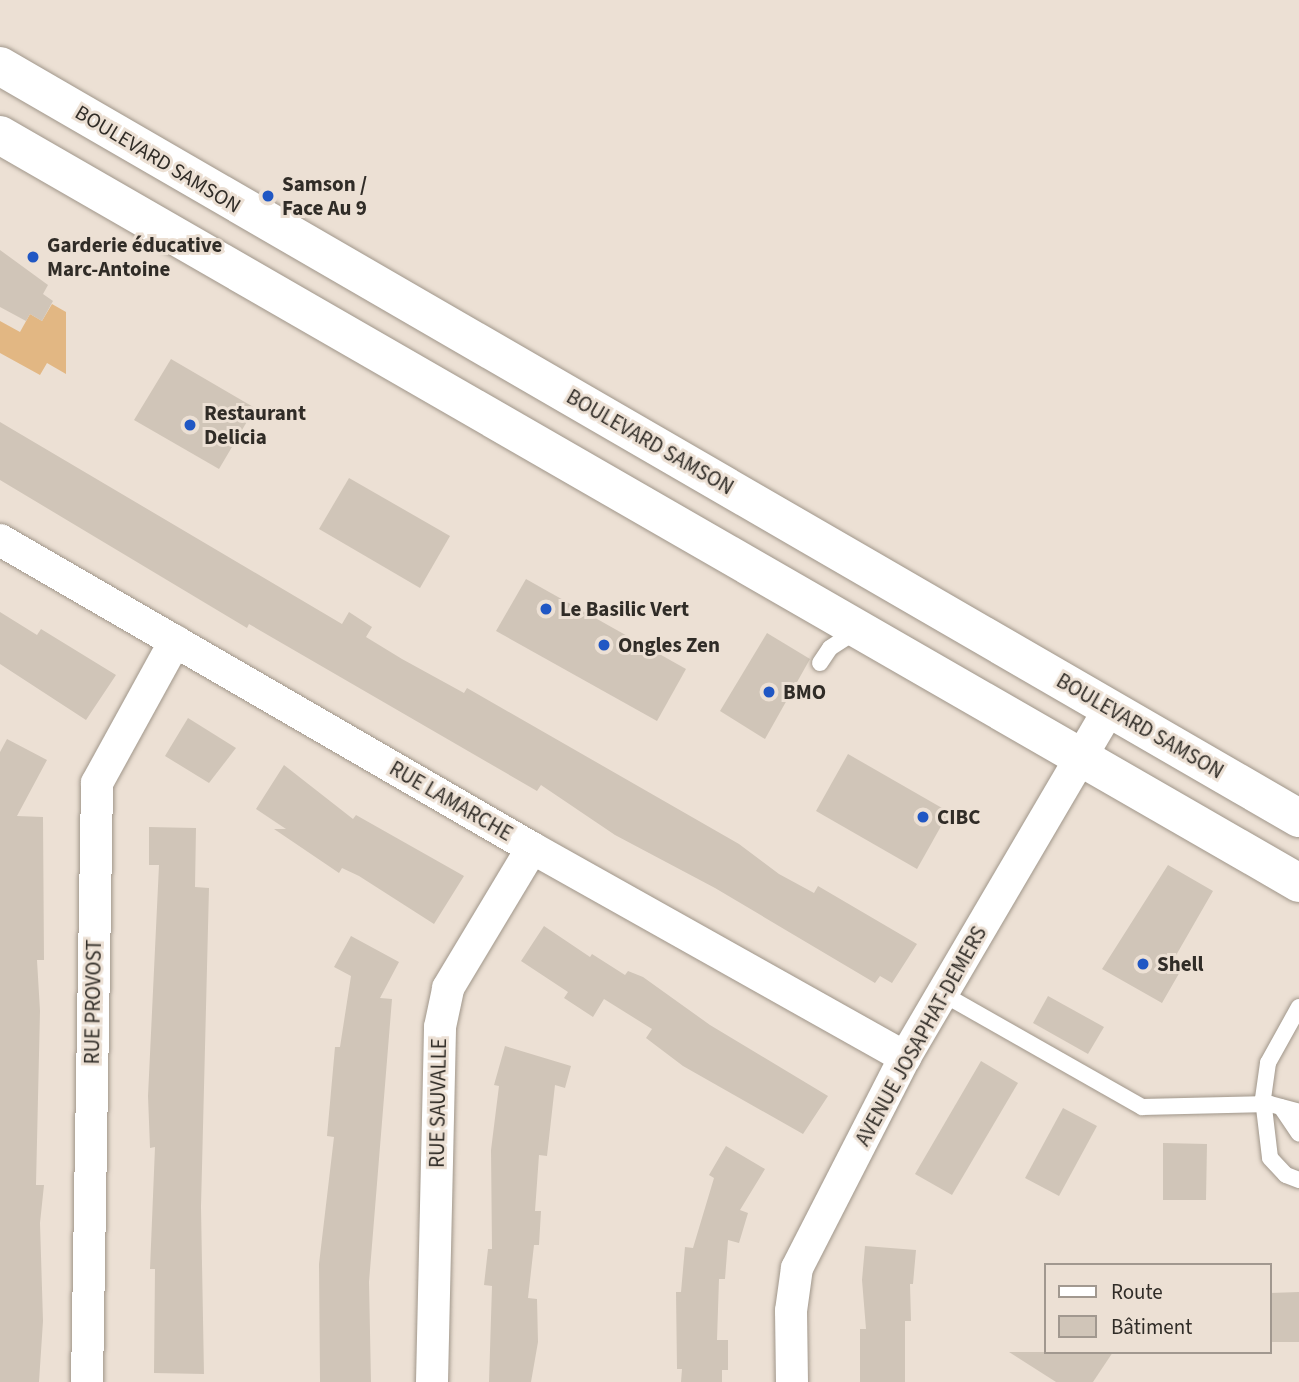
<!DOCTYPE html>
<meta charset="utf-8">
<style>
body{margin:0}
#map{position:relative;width:1299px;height:1382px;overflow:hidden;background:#ece0d4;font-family:"Source Sans 3",sans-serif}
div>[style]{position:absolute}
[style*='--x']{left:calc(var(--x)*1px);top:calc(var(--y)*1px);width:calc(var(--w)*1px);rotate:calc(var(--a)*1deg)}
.green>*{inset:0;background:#e2b783}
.building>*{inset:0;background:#d0c5b8}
.roads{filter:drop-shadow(0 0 2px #a0968a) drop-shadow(0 0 2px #a0968a)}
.lane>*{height:16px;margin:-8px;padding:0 8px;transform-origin:8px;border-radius:8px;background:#fff}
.street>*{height:32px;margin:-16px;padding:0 16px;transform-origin:16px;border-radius:16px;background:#fff}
.secondary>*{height:38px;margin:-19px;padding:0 19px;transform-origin:19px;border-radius:19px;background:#fff}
.dots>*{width:19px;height:19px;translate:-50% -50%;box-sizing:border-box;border:4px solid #ece0d4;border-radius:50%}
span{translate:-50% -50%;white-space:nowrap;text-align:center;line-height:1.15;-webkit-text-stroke:6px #ece0d4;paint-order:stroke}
.street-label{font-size:21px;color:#302c27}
.poi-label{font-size:21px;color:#302c27;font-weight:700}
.left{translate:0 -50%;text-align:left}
.legend{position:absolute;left:1044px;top:1263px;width:228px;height:91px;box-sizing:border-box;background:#ece0d4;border:2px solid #a1988f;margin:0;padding:9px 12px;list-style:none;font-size:21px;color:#302c27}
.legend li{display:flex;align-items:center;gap:14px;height:35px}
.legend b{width:35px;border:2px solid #a1988f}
</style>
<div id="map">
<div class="green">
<div style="clip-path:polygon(52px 304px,66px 312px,66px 374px,47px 363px,40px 375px,0 353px,0 321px,20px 332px,30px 314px,42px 321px)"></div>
</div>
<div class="building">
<div style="clip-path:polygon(0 250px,48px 285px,43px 294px,53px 301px,42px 321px,30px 314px,26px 321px,0 307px)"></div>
<div style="clip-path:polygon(171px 359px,255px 408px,219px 469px,134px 420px)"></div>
<div style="clip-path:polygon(0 422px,342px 624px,349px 612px,372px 627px,366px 637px,402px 659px,464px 693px,467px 688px,739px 844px,779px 874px,814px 893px,818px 886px,917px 944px,892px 983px,880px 976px,875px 983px,715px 888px,615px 835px,541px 785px,537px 791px,249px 624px,247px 628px,0 480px)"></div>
<div style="clip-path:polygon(349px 478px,450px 536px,420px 588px,319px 529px)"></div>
<div style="clip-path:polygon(526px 579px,686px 669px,657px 721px,496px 631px)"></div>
<div style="clip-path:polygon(0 612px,37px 635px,41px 629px,116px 675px,86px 720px,0 664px)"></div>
<div style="clip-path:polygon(767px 633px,810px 659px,765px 739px,720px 711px)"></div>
<div style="clip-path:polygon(188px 718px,236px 748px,209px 783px,165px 756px)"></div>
<div style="clip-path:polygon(7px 739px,47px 760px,17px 816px,43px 817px,44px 960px,37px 960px,40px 1011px,36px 1185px,44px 1185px,40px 1223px,43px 1321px,39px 1382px,0 1382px,0 752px)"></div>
<div style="clip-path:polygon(848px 754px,949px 812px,917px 869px,816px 811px)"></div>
<div style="clip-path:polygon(284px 765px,353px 819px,356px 815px,464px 876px,434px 924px,359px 876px,342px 868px,339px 873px,274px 829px,286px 829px,256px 809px)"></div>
<div style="clip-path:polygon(149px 827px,196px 828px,195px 887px,209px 888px,201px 1207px,204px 1374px,154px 1373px,155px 1269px,150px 1269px,155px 1147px,150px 1148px,148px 1096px,159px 865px,149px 865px)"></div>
<div style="clip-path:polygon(1168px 865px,1213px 891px,1171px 964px,1181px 970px,1162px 1003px,1102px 969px)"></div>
<div style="clip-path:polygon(544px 926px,590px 957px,592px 954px,625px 975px,628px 971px,643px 977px,710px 1025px,828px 1096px,803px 1134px,683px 1066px,646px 1038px,652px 1029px,604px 999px,593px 1017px,564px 998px,568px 992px,521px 961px)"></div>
<div style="clip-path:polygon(351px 936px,399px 962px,380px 998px,392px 999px,369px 1282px,371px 1382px,320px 1382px,319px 1264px,334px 1137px,327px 1136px,335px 1047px,340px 1047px,351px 976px,334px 967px)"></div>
<div style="clip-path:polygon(1048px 996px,1104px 1027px,1088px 1054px,1033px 1023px)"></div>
<div style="clip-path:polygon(505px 1046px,571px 1066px,565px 1088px,555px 1085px,547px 1156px,539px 1155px,535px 1211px,541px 1211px,539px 1245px,534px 1245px,528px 1298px,537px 1299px,538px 1342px,531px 1382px,489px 1382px,492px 1286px,484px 1285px,488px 1249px,492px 1249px,491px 1150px,499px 1086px,494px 1085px)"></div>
<div style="clip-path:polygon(981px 1061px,1018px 1083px,952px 1195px,915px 1174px)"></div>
<div style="clip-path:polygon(1063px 1108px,1097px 1126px,1059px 1196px,1025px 1178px)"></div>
<div style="clip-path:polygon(1163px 1143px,1207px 1144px,1206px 1200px,1163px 1200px)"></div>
<div style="clip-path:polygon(726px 1146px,765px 1169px,740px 1210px,748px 1213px,739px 1243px,728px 1240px,725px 1279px,719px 1279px,717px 1340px,728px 1340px,728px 1370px,722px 1370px,722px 1382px,681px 1382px,682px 1369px,677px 1369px,676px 1292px,681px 1292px,685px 1247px,693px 1248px,714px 1178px,709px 1175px)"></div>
<div style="clip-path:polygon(865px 1246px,916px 1250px,913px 1284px,910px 1284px,911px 1321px,905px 1321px,905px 1382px,860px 1382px,860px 1329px,866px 1329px,862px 1280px)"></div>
<div style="clip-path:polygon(1299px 1292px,1299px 1342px,1269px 1342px,1269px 1293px)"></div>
<div style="clip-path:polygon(1009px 1352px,1113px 1352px,1093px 1382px,1056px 1382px)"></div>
</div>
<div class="roads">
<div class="lane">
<div style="--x:820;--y:663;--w:18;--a:-56"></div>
<div style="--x:830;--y:648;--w:33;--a:-33"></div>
<div style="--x:943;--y:994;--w:229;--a:29.6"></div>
<div style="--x:1142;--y:1107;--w:128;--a:-1.3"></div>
<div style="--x:1270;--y:1104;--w:30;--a:15"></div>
<div style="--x:1299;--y:1007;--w:64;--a:119"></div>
<div style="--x:1268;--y:1063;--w:36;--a:98"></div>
<div style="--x:1263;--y:1099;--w:59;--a:83.2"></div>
<div style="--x:1270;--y:1158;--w:23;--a:47"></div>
<div style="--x:1286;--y:1175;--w:14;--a:21"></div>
<div style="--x:1281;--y:1107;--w:32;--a:56"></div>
</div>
<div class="street">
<div style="--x:0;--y:540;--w:615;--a:30.07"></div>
<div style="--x:532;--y:848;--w:428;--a:29.3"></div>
<div style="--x:87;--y:1382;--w:599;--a:-89.04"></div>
<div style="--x:97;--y:783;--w:162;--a:-61.2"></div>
<div style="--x:432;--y:1382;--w:355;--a:-88.7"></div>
<div style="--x:440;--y:1027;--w:40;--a:-78"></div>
<div style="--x:448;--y:988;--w:163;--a:-59"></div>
<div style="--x:792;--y:1382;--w:71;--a:-90.8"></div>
<div style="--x:791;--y:1311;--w:43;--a:-82.1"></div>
<div style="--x:797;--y:1268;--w:237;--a:-62.9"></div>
<div style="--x:905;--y:1057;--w:403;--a:-59.6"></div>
</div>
<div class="secondary">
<div style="--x:0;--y:66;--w:1501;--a:30.07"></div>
<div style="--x:0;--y:135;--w:1499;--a:29.93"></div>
</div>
</div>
<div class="dots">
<div style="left:268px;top:196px;background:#2057c4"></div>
<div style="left:33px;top:257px;background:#2057c4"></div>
<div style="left:190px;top:425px;background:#2057c4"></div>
<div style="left:546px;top:609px;background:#2057c4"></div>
<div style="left:604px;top:645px;background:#2057c4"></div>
<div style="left:769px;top:692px;background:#2057c4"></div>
<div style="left:923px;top:817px;background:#2057c4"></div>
<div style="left:1143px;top:964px;background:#2057c4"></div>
</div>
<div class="street-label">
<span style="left:158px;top:159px;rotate:31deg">BOULEVARD SAMSON</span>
<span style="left:650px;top:442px;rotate:30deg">BOULEVARD SAMSON</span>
<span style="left:1140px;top:726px;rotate:30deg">BOULEVARD SAMSON</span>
<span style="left:451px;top:801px;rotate:30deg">RUE LAMARCHE</span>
<span style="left:93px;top:1002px;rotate:-89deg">RUE PROVOST</span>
<span style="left:921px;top:1036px;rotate:-61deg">AVENUE JOSAPHAT-DEMERS</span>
<span style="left:438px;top:1103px;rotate:-89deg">RUE SAUVALLE</span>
</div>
<div class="poi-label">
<span class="left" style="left:282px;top:196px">Samson /<br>Face Au 9</span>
<span class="left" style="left:47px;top:257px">Garderie éducative<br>Marc-Antoine</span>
<span class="left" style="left:204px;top:425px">Restaurant<br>Delicia</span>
<span class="left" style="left:560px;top:609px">Le Basilic Vert</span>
<span class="left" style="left:618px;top:645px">Ongles Zen</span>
<span class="left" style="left:783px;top:692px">BMO</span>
<span class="left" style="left:937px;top:817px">CIBC</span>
<span class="left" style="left:1157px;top:964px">Shell</span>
</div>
<ul class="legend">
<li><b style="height:9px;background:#fff"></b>Route</li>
<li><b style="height:19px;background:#d0c5b8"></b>Bâtiment</li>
</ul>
</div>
